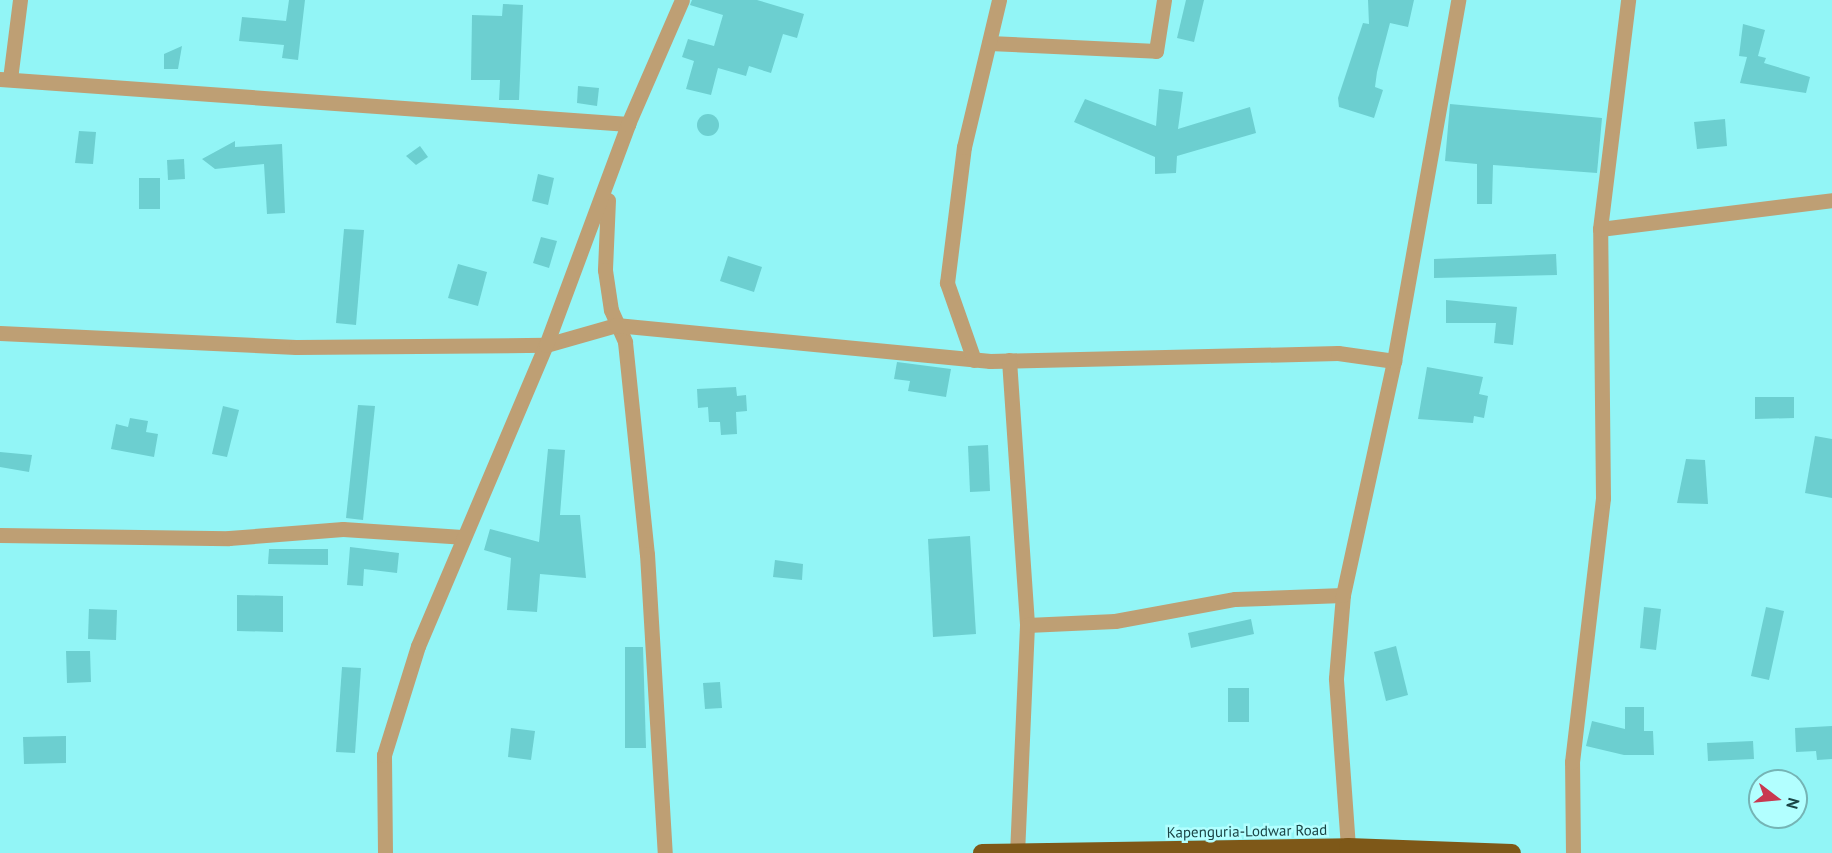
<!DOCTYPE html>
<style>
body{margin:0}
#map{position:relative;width:1832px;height:853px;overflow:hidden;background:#92f5f6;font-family:"PT Sans",sans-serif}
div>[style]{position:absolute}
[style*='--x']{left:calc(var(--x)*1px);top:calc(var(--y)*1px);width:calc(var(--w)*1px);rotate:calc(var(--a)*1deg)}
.building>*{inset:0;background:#6ccfd0}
.round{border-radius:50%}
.minor>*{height:15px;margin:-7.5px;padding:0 7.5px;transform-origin:7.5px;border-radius:7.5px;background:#be9f74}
.highway>*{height:18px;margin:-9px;padding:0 9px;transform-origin:9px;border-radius:9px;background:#7e5818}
span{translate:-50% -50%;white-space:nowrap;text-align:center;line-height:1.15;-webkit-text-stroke:5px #b2ffff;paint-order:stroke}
.street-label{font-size:15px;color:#1a4445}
.north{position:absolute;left:1748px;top:769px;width:60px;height:60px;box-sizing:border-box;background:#b2ffff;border:2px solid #75b4b5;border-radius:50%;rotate:106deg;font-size:16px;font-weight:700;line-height:24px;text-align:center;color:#1a4445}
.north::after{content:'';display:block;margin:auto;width:21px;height:27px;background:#c83850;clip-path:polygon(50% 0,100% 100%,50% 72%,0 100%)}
</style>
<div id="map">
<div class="building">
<div style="clip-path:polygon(289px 0,305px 0,298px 60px,282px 58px,284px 45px,239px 41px,242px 17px,286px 21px)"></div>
<div style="clip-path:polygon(692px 0,757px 0,804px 14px,797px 38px,783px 34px,771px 73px,749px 66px,746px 76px,718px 68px,711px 95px,686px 89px,694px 61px,682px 57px,688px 39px,714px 46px,723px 15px,690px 5px)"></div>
<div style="clip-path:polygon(1186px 0,1204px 0,1194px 42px,1177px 38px)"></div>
<div style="clip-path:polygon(1368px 0,1414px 0,1408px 27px,1390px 23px,1377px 72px,1375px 87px,1383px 90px,1374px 118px,1339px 107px,1338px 98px,1363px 23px,1369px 24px)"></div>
<div style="clip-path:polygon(503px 4px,523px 5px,519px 100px,499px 100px,500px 80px,471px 80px,472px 15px,502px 16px)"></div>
<div style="clip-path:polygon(1743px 24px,1765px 30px,1758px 56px,1766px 58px,1764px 63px,1810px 77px,1806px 93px,1740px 83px,1747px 57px,1739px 56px)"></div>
<div style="clip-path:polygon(182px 46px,178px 69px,164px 69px,164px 54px)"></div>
<div style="clip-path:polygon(578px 86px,599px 88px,597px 106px,577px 103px)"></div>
<div style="clip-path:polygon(1159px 89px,1183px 92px,1178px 129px,1250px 107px,1256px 133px,1177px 156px,1176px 173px,1155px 174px,1155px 157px,1074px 122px,1085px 99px,1156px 126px)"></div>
<div style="clip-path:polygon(1450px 104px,1602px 118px,1597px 173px,1493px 165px,1492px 204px,1477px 204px,1477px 164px,1445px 161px)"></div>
<div class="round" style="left:697px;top:114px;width:22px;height:22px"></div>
<div style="clip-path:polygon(1725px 119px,1727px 146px,1697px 149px,1694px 122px)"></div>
<div style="clip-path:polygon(79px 131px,96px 132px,93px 164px,75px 163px)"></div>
<div style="clip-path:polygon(235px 141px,235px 147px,282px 144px,285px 213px,267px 214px,264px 164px,215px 169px,202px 159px)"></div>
<div style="clip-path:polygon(420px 146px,428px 157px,416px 165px,406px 156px)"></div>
<div style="clip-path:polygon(184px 159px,185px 179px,168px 180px,167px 160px)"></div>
<div style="clip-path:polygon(538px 174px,554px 178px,548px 205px,532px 201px)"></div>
<div style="clip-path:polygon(139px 178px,160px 178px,160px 209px,139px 209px)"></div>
<div style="clip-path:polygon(344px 229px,364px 230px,356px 325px,336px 323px)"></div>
<div style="clip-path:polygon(541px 237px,557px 241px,549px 268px,533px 263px)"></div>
<div style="clip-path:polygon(1556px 254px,1557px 275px,1434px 278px,1434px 259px)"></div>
<div style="clip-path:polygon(728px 256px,762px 267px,754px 292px,720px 281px)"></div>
<div style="clip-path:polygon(458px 264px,487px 272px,478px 306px,448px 298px)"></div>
<div style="clip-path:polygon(1446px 300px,1517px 307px,1513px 345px,1494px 343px,1496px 323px,1446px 323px)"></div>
<div style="clip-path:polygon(897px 362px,951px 369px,946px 397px,908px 391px,910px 381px,894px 379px)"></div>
<div style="clip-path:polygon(1427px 367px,1483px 377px,1479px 394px,1488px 396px,1484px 418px,1474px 416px,1473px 423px,1418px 419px)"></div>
<div style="clip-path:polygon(736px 387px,737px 396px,746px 395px,747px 411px,736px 412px,737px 434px,721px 435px,720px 422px,709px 422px,708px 407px,698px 408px,697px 389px)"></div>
<div style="clip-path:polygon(1755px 397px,1794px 397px,1794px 418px,1755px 419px)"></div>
<div style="clip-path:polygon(358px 405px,375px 406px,363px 520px,346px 518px)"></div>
<div style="clip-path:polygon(223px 406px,239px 410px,227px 457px,212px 454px)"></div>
<div style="clip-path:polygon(130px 418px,148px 421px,146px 432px,158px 434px,154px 457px,111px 449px,116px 424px,128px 427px)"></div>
<div style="clip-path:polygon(1815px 436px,1832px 439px,1832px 498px,1805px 493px)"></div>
<div style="clip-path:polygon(988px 445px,990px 491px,970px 492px,968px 446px)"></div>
<div style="clip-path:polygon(548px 449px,565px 450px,560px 515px,580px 515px,586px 578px,540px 574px,537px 612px,507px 610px,511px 558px,484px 550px,490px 529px,539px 542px)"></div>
<div style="clip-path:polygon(0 452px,32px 455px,29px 472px,0 467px)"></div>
<div style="clip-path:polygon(1686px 459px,1705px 460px,1708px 504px,1677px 503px)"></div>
<div style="clip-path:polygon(970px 536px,976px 634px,933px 637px,928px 539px)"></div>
<div style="clip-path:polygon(350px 547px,399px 553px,397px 573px,364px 569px,363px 586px,347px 585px)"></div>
<div style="clip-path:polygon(269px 549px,328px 549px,328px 565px,268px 564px)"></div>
<div style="clip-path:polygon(775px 560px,803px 564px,802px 580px,773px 577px)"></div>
<div style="clip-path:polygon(237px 595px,283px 596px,283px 632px,237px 631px)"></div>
<div style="clip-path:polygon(1644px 607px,1661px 609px,1656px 650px,1640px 648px)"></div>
<div style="clip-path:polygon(1766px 607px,1784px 611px,1769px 680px,1751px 676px)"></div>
<div style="clip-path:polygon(89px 609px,117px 610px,116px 640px,88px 639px)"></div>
<div style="clip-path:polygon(1251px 619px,1254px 634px,1191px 648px,1188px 633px)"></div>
<div style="clip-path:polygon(1396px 646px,1408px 695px,1386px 701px,1374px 652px)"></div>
<div style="clip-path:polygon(625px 647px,643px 647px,646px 748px,625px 748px)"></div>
<div style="clip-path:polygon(66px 651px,90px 651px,91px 682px,67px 683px)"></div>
<div style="clip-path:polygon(342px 667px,361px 668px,355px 753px,336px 752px)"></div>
<div style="clip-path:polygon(720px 682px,722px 708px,705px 709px,703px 683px)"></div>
<div style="clip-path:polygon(1228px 688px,1249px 688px,1249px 722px,1228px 722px)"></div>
<div style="clip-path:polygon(1625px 707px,1644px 707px,1644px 731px,1653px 731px,1654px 755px,1624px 755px,1586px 746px,1592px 721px,1625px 729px)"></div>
<div style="clip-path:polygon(1832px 726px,1832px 759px,1817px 760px,1816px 751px,1796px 752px,1795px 728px)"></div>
<div style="clip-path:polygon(511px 728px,535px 731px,531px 760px,508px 757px)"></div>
<div style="clip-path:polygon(66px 736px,66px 763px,24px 764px,23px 737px)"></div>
<div style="clip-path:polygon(1753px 741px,1754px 759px,1708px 761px,1707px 743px)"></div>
</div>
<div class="minor">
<div style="--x:989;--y:43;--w:167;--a:2.7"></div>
<div style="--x:1156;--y:51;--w:52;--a:-81.1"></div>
<div style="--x:0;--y:79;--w:630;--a:4.1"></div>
<div style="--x:10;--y:79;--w:80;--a:-82.8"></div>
<div style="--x:608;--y:200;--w:70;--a:92.5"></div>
<div style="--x:605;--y:270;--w:40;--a:81.5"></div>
<div style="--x:611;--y:310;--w:35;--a:66"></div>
<div style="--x:625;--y:342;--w:213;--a:84.1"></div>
<div style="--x:647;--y:554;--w:300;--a:86.6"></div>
<div style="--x:1600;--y:229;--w:234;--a:-7.1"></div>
<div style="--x:0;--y:333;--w:296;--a:2.7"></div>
<div style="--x:296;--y:347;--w:250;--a:-0.5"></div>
<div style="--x:546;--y:345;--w:73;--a:-15.9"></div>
<div style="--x:616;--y:325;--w:376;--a:5.5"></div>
<div style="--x:990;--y:361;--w:348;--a:-1.3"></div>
<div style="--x:1338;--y:353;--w:57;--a:8.1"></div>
<div style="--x:974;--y:360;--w:82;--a:-109.3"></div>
<div style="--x:947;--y:283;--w:137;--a:-82.9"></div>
<div style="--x:964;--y:147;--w:151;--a:-76.6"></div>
<div style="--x:1009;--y:360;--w:266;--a:86.1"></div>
<div style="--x:1027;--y:625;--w:228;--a:92.5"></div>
<div style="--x:0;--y:535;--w:229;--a:0.8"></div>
<div style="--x:229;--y:538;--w:114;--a:-4.5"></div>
<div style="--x:343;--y:529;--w:119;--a:3.8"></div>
<div style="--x:1027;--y:625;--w:88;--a:-2.6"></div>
<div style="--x:1115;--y:621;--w:122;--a:-10.4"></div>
<div style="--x:1235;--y:599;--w:108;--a:-2.1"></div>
<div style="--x:1348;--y:847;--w:169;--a:-94.1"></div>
<div style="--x:1336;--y:678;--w:83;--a:-85.2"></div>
<div style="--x:1343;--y:595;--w:239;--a:-77.7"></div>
<div style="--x:1394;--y:361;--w:367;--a:-79.9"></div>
<div style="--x:385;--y:853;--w:98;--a:-90.6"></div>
<div style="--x:384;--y:755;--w:114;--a:-72.7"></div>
<div style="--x:418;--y:646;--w:327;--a:-67"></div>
<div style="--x:546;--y:345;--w:236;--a:-69.6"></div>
<div style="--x:628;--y:124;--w:135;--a:-66.5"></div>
<div style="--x:1573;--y:853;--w:91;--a:-90.6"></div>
<div style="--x:1572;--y:762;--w:266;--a:-83.3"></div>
<div style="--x:1603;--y:498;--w:269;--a:-90.6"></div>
<div style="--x:1600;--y:229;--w:231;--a:-83"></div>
</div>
<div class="highway">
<div style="--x:982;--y:853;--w:366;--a:-0.9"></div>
<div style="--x:1348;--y:847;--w:164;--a:2.1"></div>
</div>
<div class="street-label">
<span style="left:1247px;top:831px;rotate:-1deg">Kapenguria-Lodwar Road</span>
</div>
<div class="north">N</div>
</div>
